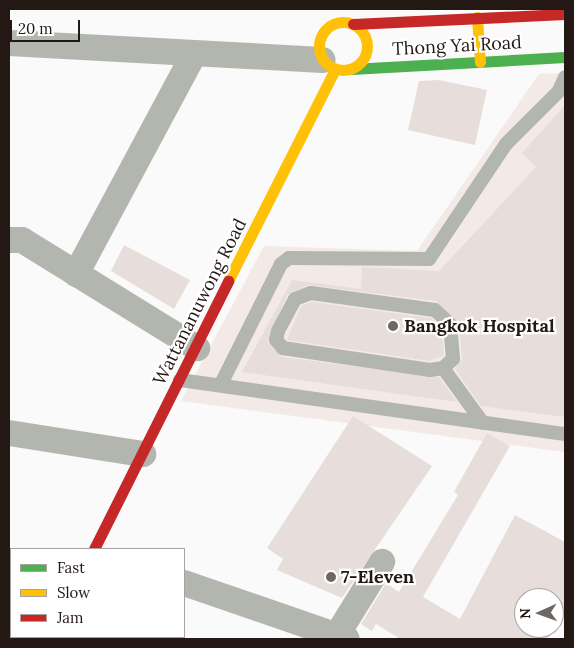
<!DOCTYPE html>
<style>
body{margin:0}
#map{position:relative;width:574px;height:648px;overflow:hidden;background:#fafafa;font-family:Lora,serif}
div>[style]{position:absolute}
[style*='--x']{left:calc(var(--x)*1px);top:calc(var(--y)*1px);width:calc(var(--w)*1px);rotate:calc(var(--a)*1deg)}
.built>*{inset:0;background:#f3eae7}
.building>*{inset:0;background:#e7dedb}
.lane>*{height:14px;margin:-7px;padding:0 7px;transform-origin:7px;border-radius:7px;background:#b3b6ae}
.street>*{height:26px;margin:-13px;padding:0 13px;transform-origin:13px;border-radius:13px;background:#b3b6ae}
.fast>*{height:11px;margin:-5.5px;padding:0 5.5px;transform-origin:5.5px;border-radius:5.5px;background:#4caf50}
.slow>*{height:11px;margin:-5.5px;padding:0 5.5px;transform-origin:5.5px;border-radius:5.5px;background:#ffc107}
.slow>.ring{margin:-5.5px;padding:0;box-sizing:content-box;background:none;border:11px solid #ffc107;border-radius:50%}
.jam>*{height:11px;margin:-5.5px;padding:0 5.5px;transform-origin:5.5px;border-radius:5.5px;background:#c62828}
.dots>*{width:14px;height:14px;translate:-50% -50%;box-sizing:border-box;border:2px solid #fff;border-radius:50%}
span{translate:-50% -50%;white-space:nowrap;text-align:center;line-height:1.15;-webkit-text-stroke:4.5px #fff;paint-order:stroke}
.street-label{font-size:18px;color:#231814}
.poi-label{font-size:18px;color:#231814;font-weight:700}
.left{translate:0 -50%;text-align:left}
.frame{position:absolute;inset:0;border:10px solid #231814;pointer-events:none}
.legend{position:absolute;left:10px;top:548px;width:175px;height:90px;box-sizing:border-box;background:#fff;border:1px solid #a7a3a1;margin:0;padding:6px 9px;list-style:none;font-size:15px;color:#231814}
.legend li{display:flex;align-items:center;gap:10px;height:25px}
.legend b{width:25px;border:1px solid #a7a3a1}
.north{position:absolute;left:514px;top:588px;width:50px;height:50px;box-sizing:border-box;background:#fff;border:1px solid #a7a3a1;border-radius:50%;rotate:268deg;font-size:14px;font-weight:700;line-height:20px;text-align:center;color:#231814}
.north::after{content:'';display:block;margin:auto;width:18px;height:22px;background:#6e6764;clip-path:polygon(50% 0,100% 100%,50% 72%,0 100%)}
.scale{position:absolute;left:10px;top:20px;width:70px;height:22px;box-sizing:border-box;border:2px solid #231814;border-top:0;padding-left:6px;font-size:15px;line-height:18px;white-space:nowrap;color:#231814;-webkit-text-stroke:4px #fff;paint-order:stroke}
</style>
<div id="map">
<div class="built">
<div style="clip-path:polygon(565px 73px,565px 452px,181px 401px,264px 246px,417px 251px,539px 74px)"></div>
</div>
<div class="building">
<div style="clip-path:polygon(439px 80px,487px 90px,475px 145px,408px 130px,419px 81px)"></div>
<div style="clip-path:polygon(565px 105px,565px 417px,481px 406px,455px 369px,462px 359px,459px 323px,436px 301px,308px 285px,287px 295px,267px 342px,282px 357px,439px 377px,457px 402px,242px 372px,292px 280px,361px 289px,362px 267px,439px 271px,536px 167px,522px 153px)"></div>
<div style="clip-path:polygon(124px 245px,190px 280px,174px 309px,111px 271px)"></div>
<div style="clip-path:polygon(312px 302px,431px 318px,442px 328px,444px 355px,430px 361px,287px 340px,301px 306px)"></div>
<div style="clip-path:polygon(353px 416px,432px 466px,342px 598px,277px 570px,283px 559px,267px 548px)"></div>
<div style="clip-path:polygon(487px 433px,510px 446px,423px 597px,460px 619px,515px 515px,565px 542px,565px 608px,554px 628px,554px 598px,524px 598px,524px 628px,554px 628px,548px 639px,400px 639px,376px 624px,372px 631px,361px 624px,386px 583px,399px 592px,458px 495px,454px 492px)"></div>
</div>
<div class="lane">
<div style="--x:311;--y:293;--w:125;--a:7.8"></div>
<div style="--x:435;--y:310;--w:21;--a:43"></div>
<div style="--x:450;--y:324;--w:35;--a:85"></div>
<div style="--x:453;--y:359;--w:13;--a:138"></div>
<div style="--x:443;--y:368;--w:13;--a:171"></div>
<div style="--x:430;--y:370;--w:149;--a:-171.5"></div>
<div style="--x:283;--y:348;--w:11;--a:-131"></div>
<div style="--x:276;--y:340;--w:9;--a:-77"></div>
<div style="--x:278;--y:331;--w:36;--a:-62"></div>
<div style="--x:295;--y:299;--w:17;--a:-21"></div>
<div style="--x:443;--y:368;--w:68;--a:54"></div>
<div style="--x:180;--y:380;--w:389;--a:8"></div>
<div style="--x:221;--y:384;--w:134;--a:-63.4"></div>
<div style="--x:281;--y:264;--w:10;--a:-37"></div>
<div style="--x:289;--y:258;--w:140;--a:0.4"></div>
<div style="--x:429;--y:259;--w:138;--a:-56.2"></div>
<div style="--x:506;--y:144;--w:75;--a:-45"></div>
<div style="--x:559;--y:91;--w:15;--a:-67"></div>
<div style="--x:158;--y:637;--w:5;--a:22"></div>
<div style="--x:78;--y:639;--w:2;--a:-63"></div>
</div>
<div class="street">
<div style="--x:9;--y:43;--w:314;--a:3.1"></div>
<div style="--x:9;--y:240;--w:13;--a:0"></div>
<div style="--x:22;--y:240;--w:206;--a:31.7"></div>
<div style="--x:76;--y:274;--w:250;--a:-61.8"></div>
<div style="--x:9;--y:433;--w:136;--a:8.9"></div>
<div style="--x:184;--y:583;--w:172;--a:19"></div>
<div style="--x:337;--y:635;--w:86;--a:-58.3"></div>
</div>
<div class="fast">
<div style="--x:351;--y:69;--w:214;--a:-3.2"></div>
<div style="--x:48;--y:639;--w:2;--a:-63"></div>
</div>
<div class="slow">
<div style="--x:477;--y:17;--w:45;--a:86.2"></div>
<div class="ring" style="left:319px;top:22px;width:37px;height:37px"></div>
<div style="--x:228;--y:281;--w:237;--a:-63.2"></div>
</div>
<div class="jam">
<div style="--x:353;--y:24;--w:212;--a:-2.7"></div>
<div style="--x:94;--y:549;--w:300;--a:-63.4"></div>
</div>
<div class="dots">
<div style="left:393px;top:326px;background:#6e6764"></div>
<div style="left:331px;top:577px;background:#6e6764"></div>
</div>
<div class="street-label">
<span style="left:457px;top:46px;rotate:-3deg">Thong Yai Road</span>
<span style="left:200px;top:302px;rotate:-63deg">Wattananuwong Road</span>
</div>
<div class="poi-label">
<span class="left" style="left:404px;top:326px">Bangkok Hospital</span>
<span class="left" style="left:341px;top:577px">7-Eleven</span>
</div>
<div class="frame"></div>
<ul class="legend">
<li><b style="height:6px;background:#4caf50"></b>Fast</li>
<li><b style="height:6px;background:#ffc107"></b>Slow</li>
<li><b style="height:6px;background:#c62828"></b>Jam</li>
</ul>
<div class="north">N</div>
<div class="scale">20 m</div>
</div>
